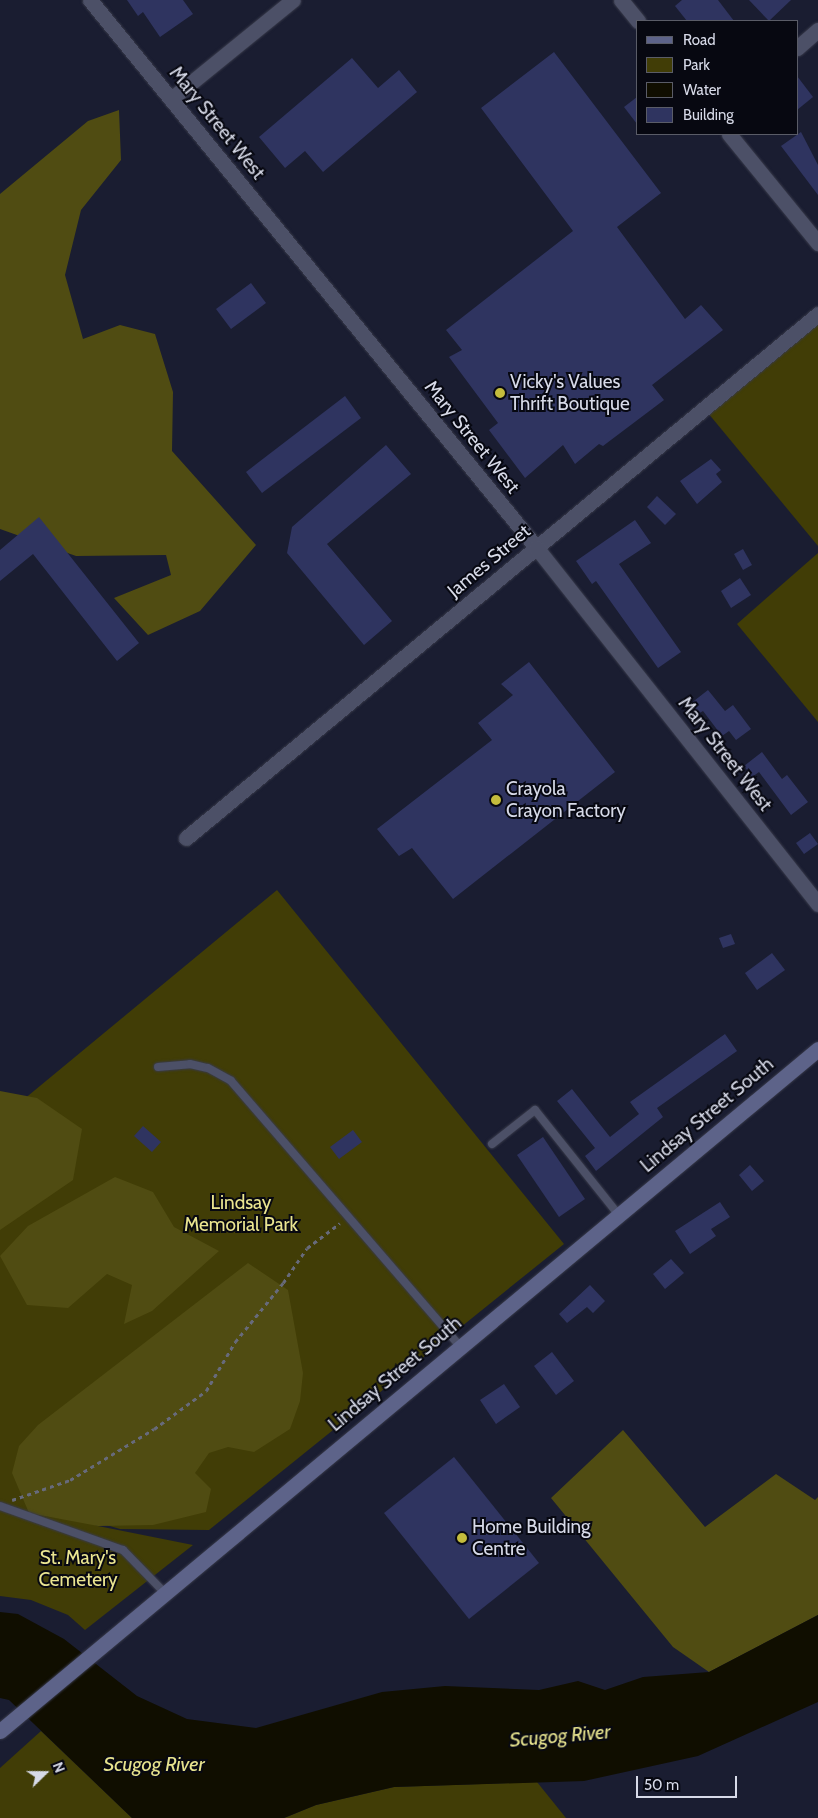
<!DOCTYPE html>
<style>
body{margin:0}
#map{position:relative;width:818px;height:1818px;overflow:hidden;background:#1a1d31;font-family:Cabin,sans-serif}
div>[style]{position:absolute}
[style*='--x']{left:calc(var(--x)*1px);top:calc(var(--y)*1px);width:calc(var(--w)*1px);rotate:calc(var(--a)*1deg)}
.green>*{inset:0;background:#413d06}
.forest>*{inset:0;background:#504c12}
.water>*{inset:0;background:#100e00}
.building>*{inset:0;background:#2f3460}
.path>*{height:2.5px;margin-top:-1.25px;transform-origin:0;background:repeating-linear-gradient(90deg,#676a7b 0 4px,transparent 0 8px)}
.roads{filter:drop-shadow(0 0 1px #383a4a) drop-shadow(0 0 1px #383a4a)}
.service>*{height:8px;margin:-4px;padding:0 4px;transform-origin:4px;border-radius:4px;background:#4c5067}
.minor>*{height:15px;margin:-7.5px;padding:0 7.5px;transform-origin:7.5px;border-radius:7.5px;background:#4c5067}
.tertiary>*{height:15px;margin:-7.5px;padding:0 7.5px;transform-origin:7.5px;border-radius:7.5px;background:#4c5067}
.secondary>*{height:15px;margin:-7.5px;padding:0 7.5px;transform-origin:7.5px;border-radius:7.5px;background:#5d6389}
.dots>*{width:14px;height:14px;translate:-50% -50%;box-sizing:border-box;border:2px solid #070811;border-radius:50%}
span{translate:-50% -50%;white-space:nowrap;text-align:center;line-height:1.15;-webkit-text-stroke:4px #070811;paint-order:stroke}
.street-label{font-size:19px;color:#d7dae8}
.poi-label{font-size:19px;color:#d7dae8}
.left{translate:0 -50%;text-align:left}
.park-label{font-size:19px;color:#eae590}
.water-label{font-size:20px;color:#e7e38e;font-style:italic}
.legend{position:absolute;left:636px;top:20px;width:162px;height:115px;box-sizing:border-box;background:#070811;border:1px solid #5a5c67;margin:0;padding:6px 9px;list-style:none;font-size:15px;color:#d7dae8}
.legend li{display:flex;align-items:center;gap:10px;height:25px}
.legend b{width:25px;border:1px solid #5a5c67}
.north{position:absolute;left:20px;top:1748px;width:50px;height:50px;-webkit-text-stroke:4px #070811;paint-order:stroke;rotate:68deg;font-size:14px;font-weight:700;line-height:20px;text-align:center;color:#d7dae8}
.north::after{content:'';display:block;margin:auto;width:18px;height:22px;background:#d7dae8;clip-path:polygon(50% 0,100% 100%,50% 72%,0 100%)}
.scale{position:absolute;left:636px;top:1776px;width:101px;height:22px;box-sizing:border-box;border:2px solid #d7dae8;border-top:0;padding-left:6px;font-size:15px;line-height:18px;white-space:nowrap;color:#d7dae8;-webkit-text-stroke:4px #070811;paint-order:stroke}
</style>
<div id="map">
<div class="green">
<div style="clip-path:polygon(818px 313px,818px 546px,703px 407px)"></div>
<div style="clip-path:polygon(818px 553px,818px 722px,737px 624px)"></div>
<div style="clip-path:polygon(277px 890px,564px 1244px,209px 1530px,120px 1529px,45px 1507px,98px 1526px,193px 1545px,85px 1630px,68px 1615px,31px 1600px,0 1596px,0 1119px)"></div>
<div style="clip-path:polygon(41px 1731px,132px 1818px,0 1818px,0 1768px)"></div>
<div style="clip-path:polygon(537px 1782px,566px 1818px,284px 1818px,316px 1805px,394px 1787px)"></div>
</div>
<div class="forest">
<div style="clip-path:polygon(119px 110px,121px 160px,81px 210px,65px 275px,83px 339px,120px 325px,155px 334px,173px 392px,172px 451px,256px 545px,200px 611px,148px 635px,114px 598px,171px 575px,166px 555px,76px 556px,0 529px,0 194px,88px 121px)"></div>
<div style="clip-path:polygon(0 1091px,37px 1098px,82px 1129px,73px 1180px,0 1230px)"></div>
<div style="clip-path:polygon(115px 1177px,153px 1192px,174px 1227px,219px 1251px,152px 1311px,124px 1324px,132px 1285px,107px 1274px,68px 1308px,27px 1305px,0 1256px,28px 1226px)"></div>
<div style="clip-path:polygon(248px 1263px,288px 1290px,303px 1373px,300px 1401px,290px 1429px,254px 1452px,228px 1447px,209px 1453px,195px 1473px,211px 1489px,206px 1512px,153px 1525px,98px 1526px,29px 1513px,12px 1473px,19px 1446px,38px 1425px)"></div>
<div style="clip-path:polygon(623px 1430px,705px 1527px,776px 1474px,815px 1500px,818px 1497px,818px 1615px,709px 1672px,673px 1647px,551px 1498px)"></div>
</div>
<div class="water">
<div style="clip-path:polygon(0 1612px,18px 1614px,64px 1639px,137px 1696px,187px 1719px,256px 1728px,382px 1692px,445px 1686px,539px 1690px,578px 1681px,605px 1690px,643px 1677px,709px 1672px,818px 1615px,818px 1702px,698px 1756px,584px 1781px,394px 1787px,316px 1805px,284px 1818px,132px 1818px,9px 1700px,0 1698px)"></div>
</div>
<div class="building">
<div style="clip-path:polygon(127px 0,183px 0,193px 14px,160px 37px,143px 12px,138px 16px)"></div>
<div style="clip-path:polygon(682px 0,718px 0,734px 21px,687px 21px,675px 6px)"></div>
<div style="clip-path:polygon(749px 0,791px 0,769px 21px)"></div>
<div style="clip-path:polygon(554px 52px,661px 193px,617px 227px,685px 319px,701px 305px,723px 330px,652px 385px,664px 400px,603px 446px,599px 444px,575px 464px,563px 445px,525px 478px,489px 430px,498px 423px,449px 357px,462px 350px,446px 330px,573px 231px,481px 108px)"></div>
<div style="clip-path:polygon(352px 58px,378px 88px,399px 70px,417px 92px,323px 172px,305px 151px,285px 168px,259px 137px)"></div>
<div style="clip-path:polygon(797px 76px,813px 97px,797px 110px)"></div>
<div style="clip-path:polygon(637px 97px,637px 124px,624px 107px)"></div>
<div style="clip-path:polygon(801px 132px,818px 165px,818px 195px,781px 146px)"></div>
<div style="clip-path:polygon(251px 283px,266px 303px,231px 329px,216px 309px)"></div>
<div style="clip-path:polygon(345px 396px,361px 418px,262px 493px,246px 472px)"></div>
<div style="clip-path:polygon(386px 445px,411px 474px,327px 544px,392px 621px,364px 645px,287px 553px,292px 527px)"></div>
<div style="clip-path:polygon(711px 459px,721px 470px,716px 474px,722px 482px,697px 504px,680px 481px)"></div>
<div style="clip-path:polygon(657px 496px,676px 514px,665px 525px,647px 507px)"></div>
<div style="clip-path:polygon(39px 517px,139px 643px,117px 661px,33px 554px,0 581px,0 550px)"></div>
<div style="clip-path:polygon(635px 520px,651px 543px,619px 564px,681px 652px,658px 668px,596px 581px,592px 584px,576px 561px)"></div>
<div style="clip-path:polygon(743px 549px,752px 565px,743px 570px,734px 554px)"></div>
<div style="clip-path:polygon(740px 578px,751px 595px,731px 608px,721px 591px)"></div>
<div style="clip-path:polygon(529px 662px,615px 772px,453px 899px,412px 848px,399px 856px,377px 829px,492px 740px,478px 723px,513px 695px,501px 684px)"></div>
<div style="clip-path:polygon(708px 690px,725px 711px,733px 705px,751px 729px,736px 740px,729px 731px,722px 736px,703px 711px,698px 714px,690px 704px)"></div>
<div style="clip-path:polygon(762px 752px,782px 779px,787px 775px,808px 802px,791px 815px,759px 772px,752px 777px,744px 766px)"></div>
<div style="clip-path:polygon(810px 833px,818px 844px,804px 854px,796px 843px)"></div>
<div style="clip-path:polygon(731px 934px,735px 944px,723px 948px,719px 938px)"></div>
<div style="clip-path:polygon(772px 953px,785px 970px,757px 990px,745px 973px)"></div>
<div style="clip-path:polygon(725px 1034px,737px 1051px,657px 1108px,663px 1117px,596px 1171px,585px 1156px,595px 1148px,557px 1101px,572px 1089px,610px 1137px,639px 1114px,630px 1102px)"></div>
<div style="clip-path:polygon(143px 1126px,161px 1142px,152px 1152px,134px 1136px)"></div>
<div style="clip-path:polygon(353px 1130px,362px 1142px,339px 1159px,330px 1147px)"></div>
<div style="clip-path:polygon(543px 1137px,585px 1199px,559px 1217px,517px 1155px)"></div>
<div style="clip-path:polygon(750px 1165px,764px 1181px,752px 1191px,739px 1175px)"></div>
<div style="clip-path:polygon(720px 1202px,730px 1217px,711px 1229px,716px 1236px,690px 1254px,675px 1231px)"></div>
<div style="clip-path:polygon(671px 1259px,684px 1273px,665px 1289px,653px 1274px)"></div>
<div style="clip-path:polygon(590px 1285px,605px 1301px,593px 1313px,587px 1307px,567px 1323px,559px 1314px)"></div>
<div style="clip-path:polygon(552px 1352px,574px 1381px,556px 1395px,534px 1366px)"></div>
<div style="clip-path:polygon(504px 1384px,520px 1407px,496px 1424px,480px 1400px)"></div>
<div style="clip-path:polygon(454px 1457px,539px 1563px,469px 1619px,384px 1513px)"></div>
</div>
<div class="path">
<div style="--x:12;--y:1500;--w:61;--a:-19"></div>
<div style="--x:70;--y:1480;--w:98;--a:-31.3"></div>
<div style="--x:154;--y:1429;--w:64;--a:-36.2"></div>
<div style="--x:206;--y:1391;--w:57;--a:-59.4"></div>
<div style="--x:235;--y:1342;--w:76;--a:-50.9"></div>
<div style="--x:283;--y:1283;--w:42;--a:-55.6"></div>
<div style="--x:307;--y:1248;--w:41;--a:-37.1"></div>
</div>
<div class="roads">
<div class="service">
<div style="--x:158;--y:1067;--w:32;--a:-5"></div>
<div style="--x:190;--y:1064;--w:18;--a:13"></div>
<div style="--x:208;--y:1068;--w:26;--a:29"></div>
<div style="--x:231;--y:1081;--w:350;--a:49.2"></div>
<div style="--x:492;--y:1144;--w:55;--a:-38.3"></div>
<div style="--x:535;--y:1110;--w:133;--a:51.4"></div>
<div style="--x:0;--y:1506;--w:131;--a:19.7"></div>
<div style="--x:123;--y:1550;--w:59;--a:45.7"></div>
</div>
<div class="minor">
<div style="--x:621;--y:0;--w:27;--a:51"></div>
<div style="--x:797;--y:48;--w:28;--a:-41"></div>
<div style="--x:171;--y:99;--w:157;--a:-39.1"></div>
<div style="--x:729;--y:134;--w:141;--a:50.8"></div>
<div style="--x:186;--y:838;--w:821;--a:-39.66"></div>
</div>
<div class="tertiary">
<div style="--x:90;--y:0;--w:706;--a:50.81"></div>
<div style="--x:536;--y:547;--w:455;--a:51.7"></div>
</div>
<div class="secondary">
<div style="--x:0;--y:1731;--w:1065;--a:-39.82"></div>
</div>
</div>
<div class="dots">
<div style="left:500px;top:393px;background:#c4bc3d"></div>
<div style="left:496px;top:800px;background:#c4bc3d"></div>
<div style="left:462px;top:1538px;background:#c4bc3d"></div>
</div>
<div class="street-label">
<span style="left:217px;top:123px;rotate:51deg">Mary Street West</span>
<span style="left:472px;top:437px;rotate:51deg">Mary Street West</span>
<span style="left:489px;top:561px;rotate:-40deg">James Street</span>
<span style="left:725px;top:754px;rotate:52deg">Mary Street West</span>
<span style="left:707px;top:1115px;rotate:-40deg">Lindsay Street South</span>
<span style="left:395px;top:1374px;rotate:-40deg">Lindsay Street South</span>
</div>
<div class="poi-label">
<span class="left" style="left:510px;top:393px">Vicky's Values<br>Thrift Boutique</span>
<span class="left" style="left:506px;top:800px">Crayola<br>Crayon Factory</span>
<span class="left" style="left:472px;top:1538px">Home Building<br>Centre</span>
</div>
<div class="park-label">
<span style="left:241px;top:1214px">Lindsay<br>Memorial Park</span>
<span style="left:78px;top:1569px">St. Mary's<br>Cemetery</span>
</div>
<div class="water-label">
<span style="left:560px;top:1736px;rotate:-5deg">Scugog River</span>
<span style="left:154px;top:1764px">Scugog River</span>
</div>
<ul class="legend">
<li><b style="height:6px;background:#5d6389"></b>Road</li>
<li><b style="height:14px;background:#413d06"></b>Park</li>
<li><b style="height:14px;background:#100e00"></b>Water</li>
<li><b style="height:14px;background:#2f3460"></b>Building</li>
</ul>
<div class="north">N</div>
<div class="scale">50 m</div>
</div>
